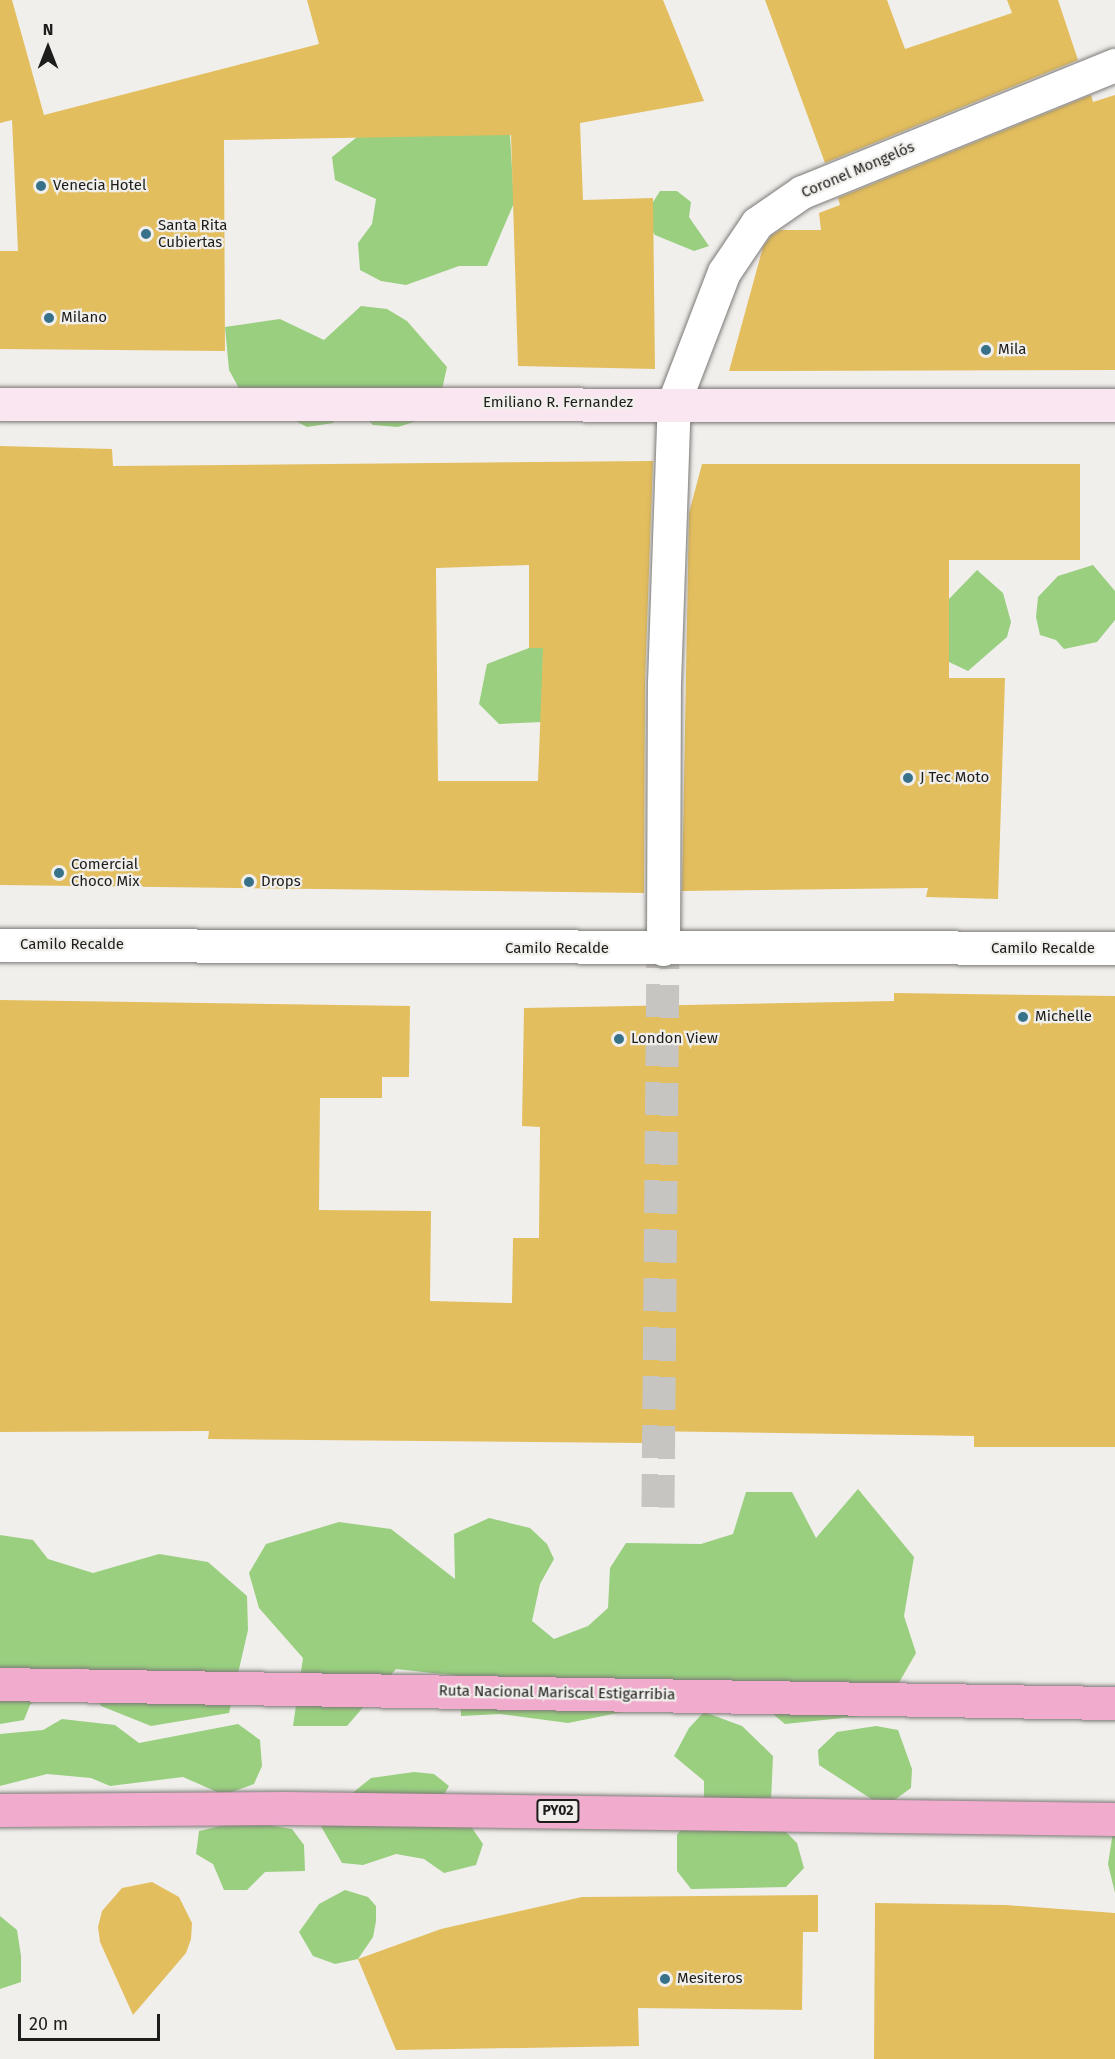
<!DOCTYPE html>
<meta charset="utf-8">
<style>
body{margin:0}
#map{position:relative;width:1115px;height:2059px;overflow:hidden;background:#f1efec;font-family:"Fira Sans",sans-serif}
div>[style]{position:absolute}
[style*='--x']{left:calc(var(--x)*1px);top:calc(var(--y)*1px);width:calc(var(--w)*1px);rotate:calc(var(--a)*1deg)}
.green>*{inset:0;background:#99cf7f}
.building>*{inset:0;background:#e3be5e}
.street-tunnel>*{height:33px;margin-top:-16.5px;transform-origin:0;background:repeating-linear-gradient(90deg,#c7c5c2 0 33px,transparent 0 49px)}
.roads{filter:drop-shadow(0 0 2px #7b7976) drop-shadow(0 0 2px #7b7976)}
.street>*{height:33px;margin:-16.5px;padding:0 16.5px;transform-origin:16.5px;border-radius:16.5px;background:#fff}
.secondary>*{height:33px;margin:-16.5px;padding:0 16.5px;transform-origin:16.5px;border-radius:16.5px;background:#fae6f0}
.highway>*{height:33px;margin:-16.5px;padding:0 16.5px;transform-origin:16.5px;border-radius:16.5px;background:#f0abcd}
.dots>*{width:16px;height:16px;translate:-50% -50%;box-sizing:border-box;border:3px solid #f1efec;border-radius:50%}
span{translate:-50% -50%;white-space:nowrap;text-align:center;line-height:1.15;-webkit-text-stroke:4.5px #f1efec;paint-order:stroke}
.shield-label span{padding:2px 4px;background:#f1efec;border:2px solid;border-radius:4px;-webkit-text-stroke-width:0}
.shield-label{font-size:14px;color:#1d1d1b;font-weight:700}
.street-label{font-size:15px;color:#1d1d1b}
.poi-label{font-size:15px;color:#1d1d1b}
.left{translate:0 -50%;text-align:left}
.north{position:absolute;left:18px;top:18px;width:60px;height:60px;-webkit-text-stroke:4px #f1efec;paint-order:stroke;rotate:0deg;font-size:16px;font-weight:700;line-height:24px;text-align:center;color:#1d1d1b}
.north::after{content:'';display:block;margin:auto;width:21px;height:27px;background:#1d1d1b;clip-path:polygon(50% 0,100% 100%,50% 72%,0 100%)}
.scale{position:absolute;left:18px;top:2014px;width:142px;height:27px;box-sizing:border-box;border:3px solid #1d1d1b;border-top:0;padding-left:8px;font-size:18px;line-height:21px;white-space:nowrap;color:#1d1d1b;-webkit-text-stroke:4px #f1efec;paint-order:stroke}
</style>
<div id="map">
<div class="green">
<div style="clip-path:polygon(441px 122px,510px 135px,514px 203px,487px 266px,459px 266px,406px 285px,381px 281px,360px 270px,358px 243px,372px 224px,376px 199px,335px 180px,332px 157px,357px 137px)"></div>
<div style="clip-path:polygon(660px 191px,677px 191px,691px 202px,689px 217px,709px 246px,694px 251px,655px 235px,643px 218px)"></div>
<div style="clip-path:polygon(361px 306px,387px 309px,407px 321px,447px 367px,439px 403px,423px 419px,398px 427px,373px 425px,352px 403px,333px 423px,307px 427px,241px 392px,229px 370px,225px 327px,280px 319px,324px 340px)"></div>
<div style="clip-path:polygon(1093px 565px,1115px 591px,1115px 620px,1097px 642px,1064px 649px,1056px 640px,1040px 635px,1036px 617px,1038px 597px,1058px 576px)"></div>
<div style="clip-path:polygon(977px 570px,1003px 593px,1011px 622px,1007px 637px,968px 671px,949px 662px,949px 599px)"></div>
<div style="clip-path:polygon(529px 648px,543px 648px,542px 722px,499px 724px,479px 704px,487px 664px)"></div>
<div style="clip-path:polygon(858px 1489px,914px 1557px,904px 1616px,916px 1653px,881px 1714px,785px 1724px,733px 1681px,628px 1711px,568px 1723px,500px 1714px,461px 1716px,460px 1676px,396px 1669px,347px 1726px,293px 1726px,303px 1658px,259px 1608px,249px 1573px,266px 1544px,339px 1522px,391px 1529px,455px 1579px,454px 1534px,489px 1518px,530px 1528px,547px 1544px,554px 1559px,540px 1584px,532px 1621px,554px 1639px,588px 1626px,608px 1608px,610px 1568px,626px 1543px,701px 1544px,733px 1534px,746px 1492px,792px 1492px,816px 1538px)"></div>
<div style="clip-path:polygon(0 1535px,33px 1540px,48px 1559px,93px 1573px,159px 1554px,208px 1562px,247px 1596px,248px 1630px,229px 1713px,151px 1726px,101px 1706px,75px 1668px,30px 1705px,24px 1720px,0 1724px)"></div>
<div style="clip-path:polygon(704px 1712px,742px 1726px,773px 1756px,771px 1801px,784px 1830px,797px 1843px,804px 1868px,786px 1887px,691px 1889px,677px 1871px,677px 1835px,704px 1796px,704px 1781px,674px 1756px,689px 1728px)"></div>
<div style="clip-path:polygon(62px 1719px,115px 1725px,139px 1743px,238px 1724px,260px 1740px,262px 1766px,254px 1784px,224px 1795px,183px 1777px,110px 1786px,91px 1778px,47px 1774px,0 1786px,0 1734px,43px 1730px)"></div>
<div style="clip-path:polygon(876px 1726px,898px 1730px,912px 1769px,911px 1788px,893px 1801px,873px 1800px,819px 1765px,818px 1750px,837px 1732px)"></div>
<div style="clip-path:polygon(414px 1772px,434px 1774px,449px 1786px,435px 1810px,472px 1828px,483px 1844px,476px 1865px,444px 1873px,424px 1859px,396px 1854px,363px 1865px,342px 1863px,318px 1821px,371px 1778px)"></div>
<div style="clip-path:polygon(1115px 1819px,1115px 1893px,1108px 1864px)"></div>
<div style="clip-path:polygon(244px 1821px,292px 1829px,304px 1845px,305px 1871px,265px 1872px,247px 1890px,224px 1890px,213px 1864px,196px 1854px,199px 1831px)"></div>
<div style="clip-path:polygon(345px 1890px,368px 1897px,376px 1906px,376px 1921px,373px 1937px,358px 1959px,335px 1964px,313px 1956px,299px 1932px,319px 1904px)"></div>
<div style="clip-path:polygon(0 1916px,17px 1930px,21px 1956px,21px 1982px,0 1989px)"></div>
</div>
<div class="building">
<div style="clip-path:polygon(0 0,12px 0,44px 115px,319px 44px,307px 0,663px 0,704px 101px,580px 123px,583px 200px,653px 198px,655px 369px,518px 366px,511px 135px,224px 140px,225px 351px,0 349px,0 251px,18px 251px,12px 120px,0 123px)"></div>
<div style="clip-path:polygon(765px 0,887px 0,905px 49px,1012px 13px,1007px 0,1058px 0,1078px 60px,825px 163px)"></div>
<div style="clip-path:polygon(1091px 95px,1093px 102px,1115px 95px,1115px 370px,729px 371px,763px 247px,771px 236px,780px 230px,821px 230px,819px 213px,840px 205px,838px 198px)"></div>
<div style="clip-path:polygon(evenodd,0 446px,112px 449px,113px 466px,653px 461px,645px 682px,644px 893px,0 885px,0 446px,529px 565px,529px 648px,543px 648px,538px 781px,438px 781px,436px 568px,529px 565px)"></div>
<div style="clip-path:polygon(702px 464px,1080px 464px,1080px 560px,949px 560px,949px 678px,1005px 678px,998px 899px,926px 897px,928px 888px,682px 891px,689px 513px)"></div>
<div style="clip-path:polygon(894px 993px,1115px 996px,1115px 1447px,974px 1447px,974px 1436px,643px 1431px,643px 1443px,208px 1439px,209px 1431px,0 1432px,0 1000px,410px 1006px,409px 1077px,382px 1077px,382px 1098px,320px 1098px,319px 1210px,431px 1211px,430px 1301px,512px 1303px,513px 1238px,539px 1238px,540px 1127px,522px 1126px,524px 1008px,894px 1001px)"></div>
<div style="clip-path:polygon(152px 1882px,179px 1897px,192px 1923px,191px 1939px,186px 1953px,133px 2015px,100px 1942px,98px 1927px,102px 1911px,122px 1888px)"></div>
<div style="clip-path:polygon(818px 1895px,818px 1932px,803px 1932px,802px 2010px,638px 2008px,639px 2046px,396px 2050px,358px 1959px,441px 1929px,582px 1897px)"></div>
<div style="clip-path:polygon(875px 1903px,1006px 1905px,1115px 1913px,1115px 2059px,874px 2059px)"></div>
</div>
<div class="street-tunnel">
<div style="--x:658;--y:1507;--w:558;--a:-89.49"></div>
</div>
<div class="roads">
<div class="street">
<div style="--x:0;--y:945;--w:1115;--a:0.15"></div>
<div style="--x:663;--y:949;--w:266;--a:-89.8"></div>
<div style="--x:664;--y:683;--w:281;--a:-88"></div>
<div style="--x:674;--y:402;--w:139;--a:-69"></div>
<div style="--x:724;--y:272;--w:59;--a:-56"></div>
<div style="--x:757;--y:223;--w:55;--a:-34.6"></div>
<div style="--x:802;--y:192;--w:338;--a:-22.1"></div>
</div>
<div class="secondary">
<div style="--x:0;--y:404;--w:1115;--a:0.05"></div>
</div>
<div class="highway">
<div style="--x:0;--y:1684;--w:1115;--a:0.98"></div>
<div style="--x:0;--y:1810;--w:285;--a:-0.4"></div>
<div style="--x:285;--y:1808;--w:830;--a:0.76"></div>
</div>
</div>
<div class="dots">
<div style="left:41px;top:186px;background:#37728a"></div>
<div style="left:146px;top:234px;background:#37728a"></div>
<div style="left:49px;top:318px;background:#37728a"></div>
<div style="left:986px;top:350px;background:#37728a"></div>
<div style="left:908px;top:778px;background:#37728a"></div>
<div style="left:59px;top:873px;background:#37728a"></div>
<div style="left:249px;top:882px;background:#37728a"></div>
<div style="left:1023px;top:1017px;background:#37728a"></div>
<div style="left:619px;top:1039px;background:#37728a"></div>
<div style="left:665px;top:1979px;background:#37728a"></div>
</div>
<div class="shield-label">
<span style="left:558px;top:1811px">PY02</span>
</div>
<div class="street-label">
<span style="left:858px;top:170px;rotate:-23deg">Coronel Mongelós</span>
<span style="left:558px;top:403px">Emiliano R. Fernandez</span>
<span style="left:72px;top:945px">Camilo Recalde</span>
<span style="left:557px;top:949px">Camilo Recalde</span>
<span style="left:1043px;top:949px">Camilo Recalde</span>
<span style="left:557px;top:1693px;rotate:1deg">Ruta Nacional Mariscal Estigarribia</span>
</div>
<div class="poi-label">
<span class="left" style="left:53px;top:186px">Venecia Hotel</span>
<span class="left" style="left:158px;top:234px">Santa Rita<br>Cubiertas</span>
<span class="left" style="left:61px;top:318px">Milano</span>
<span class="left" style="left:998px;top:350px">Mila</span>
<span class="left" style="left:920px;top:778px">J Tec Moto</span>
<span class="left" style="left:71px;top:873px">Comercial<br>Choco Mix</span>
<span class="left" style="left:261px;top:882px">Drops</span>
<span class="left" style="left:1035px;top:1017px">Michelle</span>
<span class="left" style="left:631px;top:1039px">London View</span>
<span class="left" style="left:677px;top:1979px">Mesiteros</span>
</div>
<div class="north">N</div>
<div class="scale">20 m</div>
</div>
